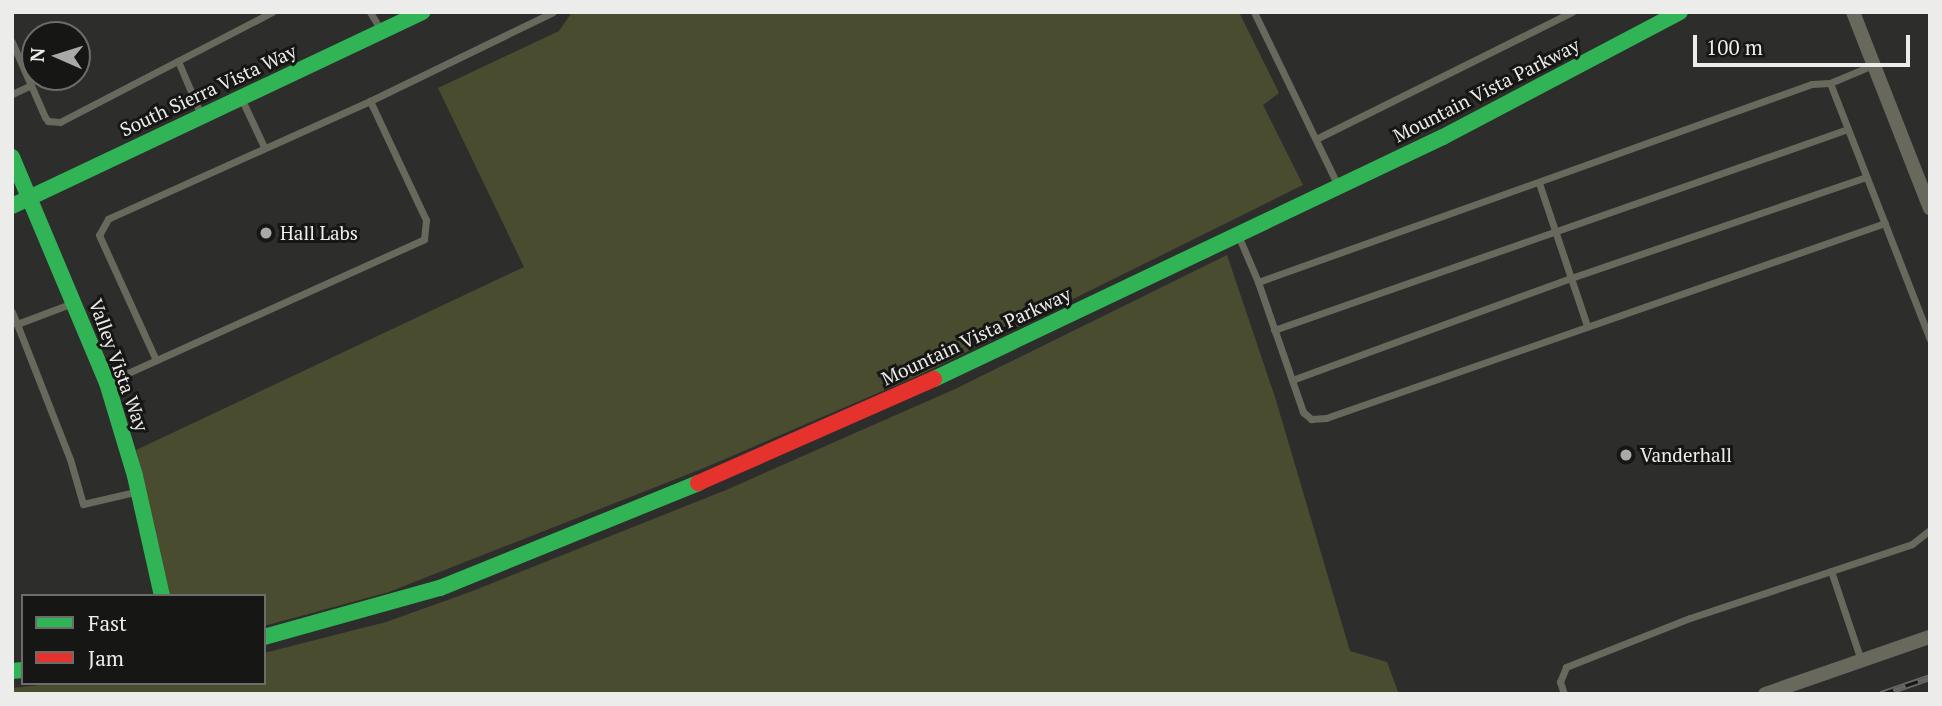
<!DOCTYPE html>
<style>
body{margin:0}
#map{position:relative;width:1942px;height:706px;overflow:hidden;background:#2d2d2c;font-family:"PT Serif",serif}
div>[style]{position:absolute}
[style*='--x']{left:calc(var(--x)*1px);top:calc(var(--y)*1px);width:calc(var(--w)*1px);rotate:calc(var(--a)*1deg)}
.green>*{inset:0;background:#494c2f}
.lane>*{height:7px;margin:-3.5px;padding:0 3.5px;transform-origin:3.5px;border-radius:3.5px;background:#68695c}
.street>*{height:14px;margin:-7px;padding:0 7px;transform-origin:7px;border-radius:7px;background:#68695c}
.fast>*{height:16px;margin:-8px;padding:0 8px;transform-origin:8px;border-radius:8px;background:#30b455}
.jam>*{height:16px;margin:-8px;padding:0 8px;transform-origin:8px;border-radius:8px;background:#e5322d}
.rail>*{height:7px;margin-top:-3.5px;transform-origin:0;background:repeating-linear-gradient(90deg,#161615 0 13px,#666760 0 26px);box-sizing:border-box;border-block:2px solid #666760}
.dots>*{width:19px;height:19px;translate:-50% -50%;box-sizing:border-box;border:4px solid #161615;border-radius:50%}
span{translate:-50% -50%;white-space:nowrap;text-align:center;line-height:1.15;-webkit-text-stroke:6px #161615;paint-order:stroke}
.street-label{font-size:19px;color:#ececea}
.poi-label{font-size:19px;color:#ececea}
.left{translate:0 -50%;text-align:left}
.frame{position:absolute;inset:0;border:14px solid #ececea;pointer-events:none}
.legend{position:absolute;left:21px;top:594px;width:245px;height:91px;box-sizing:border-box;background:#161615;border:2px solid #6c6c6a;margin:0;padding:9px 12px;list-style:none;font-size:21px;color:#ececea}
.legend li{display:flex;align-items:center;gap:14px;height:35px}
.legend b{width:35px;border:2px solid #6c6c6a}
.north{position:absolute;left:21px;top:21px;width:70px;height:70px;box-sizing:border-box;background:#161615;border:2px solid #6c6c6a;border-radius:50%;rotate:273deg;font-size:19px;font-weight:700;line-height:28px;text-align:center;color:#ececea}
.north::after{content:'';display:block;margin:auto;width:24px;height:32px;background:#a9a9a8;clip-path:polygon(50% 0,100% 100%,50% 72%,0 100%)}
.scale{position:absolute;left:1693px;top:35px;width:217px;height:32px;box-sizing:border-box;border:4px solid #ececea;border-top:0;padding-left:9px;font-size:21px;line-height:24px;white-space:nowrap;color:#ececea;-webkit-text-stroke:5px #161615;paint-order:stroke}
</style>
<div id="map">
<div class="green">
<div style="clip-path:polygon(572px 12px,1239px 12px,1279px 93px,1263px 105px,1303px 185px,922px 374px,704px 468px,389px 592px,264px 626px,264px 596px,170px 596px,136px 450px,524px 267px,438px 88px,559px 31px)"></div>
<div style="clip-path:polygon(1227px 255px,1275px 397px,1350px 651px,1387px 662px,1399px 694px,12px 694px,12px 688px,59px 683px,264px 683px,264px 653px,386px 622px,470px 592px,726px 490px,955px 389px)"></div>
</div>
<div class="lane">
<div style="--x:370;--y:12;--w:21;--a:59"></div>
<div style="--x:1254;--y:12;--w:193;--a:64.2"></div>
<div style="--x:12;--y:42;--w:82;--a:66.3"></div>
<div style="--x:45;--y:117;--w:5;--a:53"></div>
<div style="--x:48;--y:121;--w:12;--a:5"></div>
<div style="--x:60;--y:122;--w:239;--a:-27.4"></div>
<div style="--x:178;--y:61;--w:59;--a:66.9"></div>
<div style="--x:1830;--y:83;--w:47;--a:-22.7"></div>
<div style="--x:12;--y:94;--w:21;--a:-25"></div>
<div style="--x:242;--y:100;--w:52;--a:64.9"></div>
<div style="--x:370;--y:101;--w:203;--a:-25.9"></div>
<div style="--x:1316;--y:139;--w:286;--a:-26.4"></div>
<div style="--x:1539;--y:183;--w:151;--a:71.4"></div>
<div style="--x:1238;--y:235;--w:51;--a:66.9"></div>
<div style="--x:1258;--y:282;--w:588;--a:-19.67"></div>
<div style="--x:1812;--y:84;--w:18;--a:-3"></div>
<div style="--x:1830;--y:83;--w:275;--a:68.7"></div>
<div style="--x:1258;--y:282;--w:138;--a:70.9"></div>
<div style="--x:1303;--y:412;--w:11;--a:41"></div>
<div style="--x:1311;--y:419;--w:15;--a:-4"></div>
<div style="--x:1326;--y:418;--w:592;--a:-19.23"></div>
<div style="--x:70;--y:304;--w:57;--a:159.3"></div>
<div style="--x:17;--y:324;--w:145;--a:68.6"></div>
<div style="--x:70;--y:459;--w:47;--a:73.9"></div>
<div style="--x:83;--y:504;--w:57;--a:-13.1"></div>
<div style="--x:12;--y:312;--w:13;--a:67"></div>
<div style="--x:1274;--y:330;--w:608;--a:-19.3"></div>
<div style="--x:1292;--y:380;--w:297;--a:-20.1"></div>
<div style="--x:1571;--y:278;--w:312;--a:-18.9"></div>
<div style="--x:108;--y:382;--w:347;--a:-24.3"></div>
<div style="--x:424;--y:239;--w:19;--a:-84"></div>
<div style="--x:426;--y:220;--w:132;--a:-115.2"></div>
<div style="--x:370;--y:101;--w:287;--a:155.8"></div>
<div style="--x:108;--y:219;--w:18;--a:119"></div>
<div style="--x:99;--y:235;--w:137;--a:65.5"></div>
<div style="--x:1831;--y:571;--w:94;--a:71.4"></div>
<div style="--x:1564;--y:694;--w:13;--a:-108"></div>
<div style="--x:1560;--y:682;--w:16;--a:-68"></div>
<div style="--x:1566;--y:667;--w:133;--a:-21.6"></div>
<div style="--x:1690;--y:618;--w:234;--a:-18.4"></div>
<div style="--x:1912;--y:544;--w:23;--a:-38"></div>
</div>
<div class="street">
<div style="--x:1853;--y:12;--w:211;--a:68.6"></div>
<div style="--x:1765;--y:694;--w:175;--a:-19.1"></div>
</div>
<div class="fast">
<div style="--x:12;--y:157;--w:245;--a:67.2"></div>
<div style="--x:107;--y:383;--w:97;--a:73.2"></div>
<div style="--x:135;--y:476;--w:123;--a:77.3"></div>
<div style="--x:12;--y:206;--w:454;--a:-25.3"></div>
<div style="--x:934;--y:379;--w:564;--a:-25.43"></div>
<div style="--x:1443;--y:137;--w:268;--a:-27.8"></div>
<div style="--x:264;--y:637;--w:183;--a:-15.6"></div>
<div style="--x:440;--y:588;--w:279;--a:-22.1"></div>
<div style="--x:12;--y:671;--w:11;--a:-5"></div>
</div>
<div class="jam">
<div style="--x:698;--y:483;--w:258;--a:-23.8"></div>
</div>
<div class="rail">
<div style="--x:1881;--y:694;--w:52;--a:-19.1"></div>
</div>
<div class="dots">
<div style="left:266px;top:233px;background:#a9a9a8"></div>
<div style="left:1626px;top:455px;background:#a9a9a8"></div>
</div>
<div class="street-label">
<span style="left:208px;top:90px;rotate:-25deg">South Sierra Vista Way</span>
<span style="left:1486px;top:90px;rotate:-27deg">Mountain Vista Parkway</span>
<span style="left:976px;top:336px;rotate:-25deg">Mountain Vista Parkway</span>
<span style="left:119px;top:365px;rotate:70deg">Valley Vista Way</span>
</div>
<div class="poi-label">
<span class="left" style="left:280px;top:233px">Hall Labs</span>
<span class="left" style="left:1640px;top:455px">Vanderhall</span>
</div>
<div class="frame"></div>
<ul class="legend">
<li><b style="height:9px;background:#30b455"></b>Fast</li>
<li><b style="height:9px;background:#e5322d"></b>Jam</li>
</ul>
<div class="north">N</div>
<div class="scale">100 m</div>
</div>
